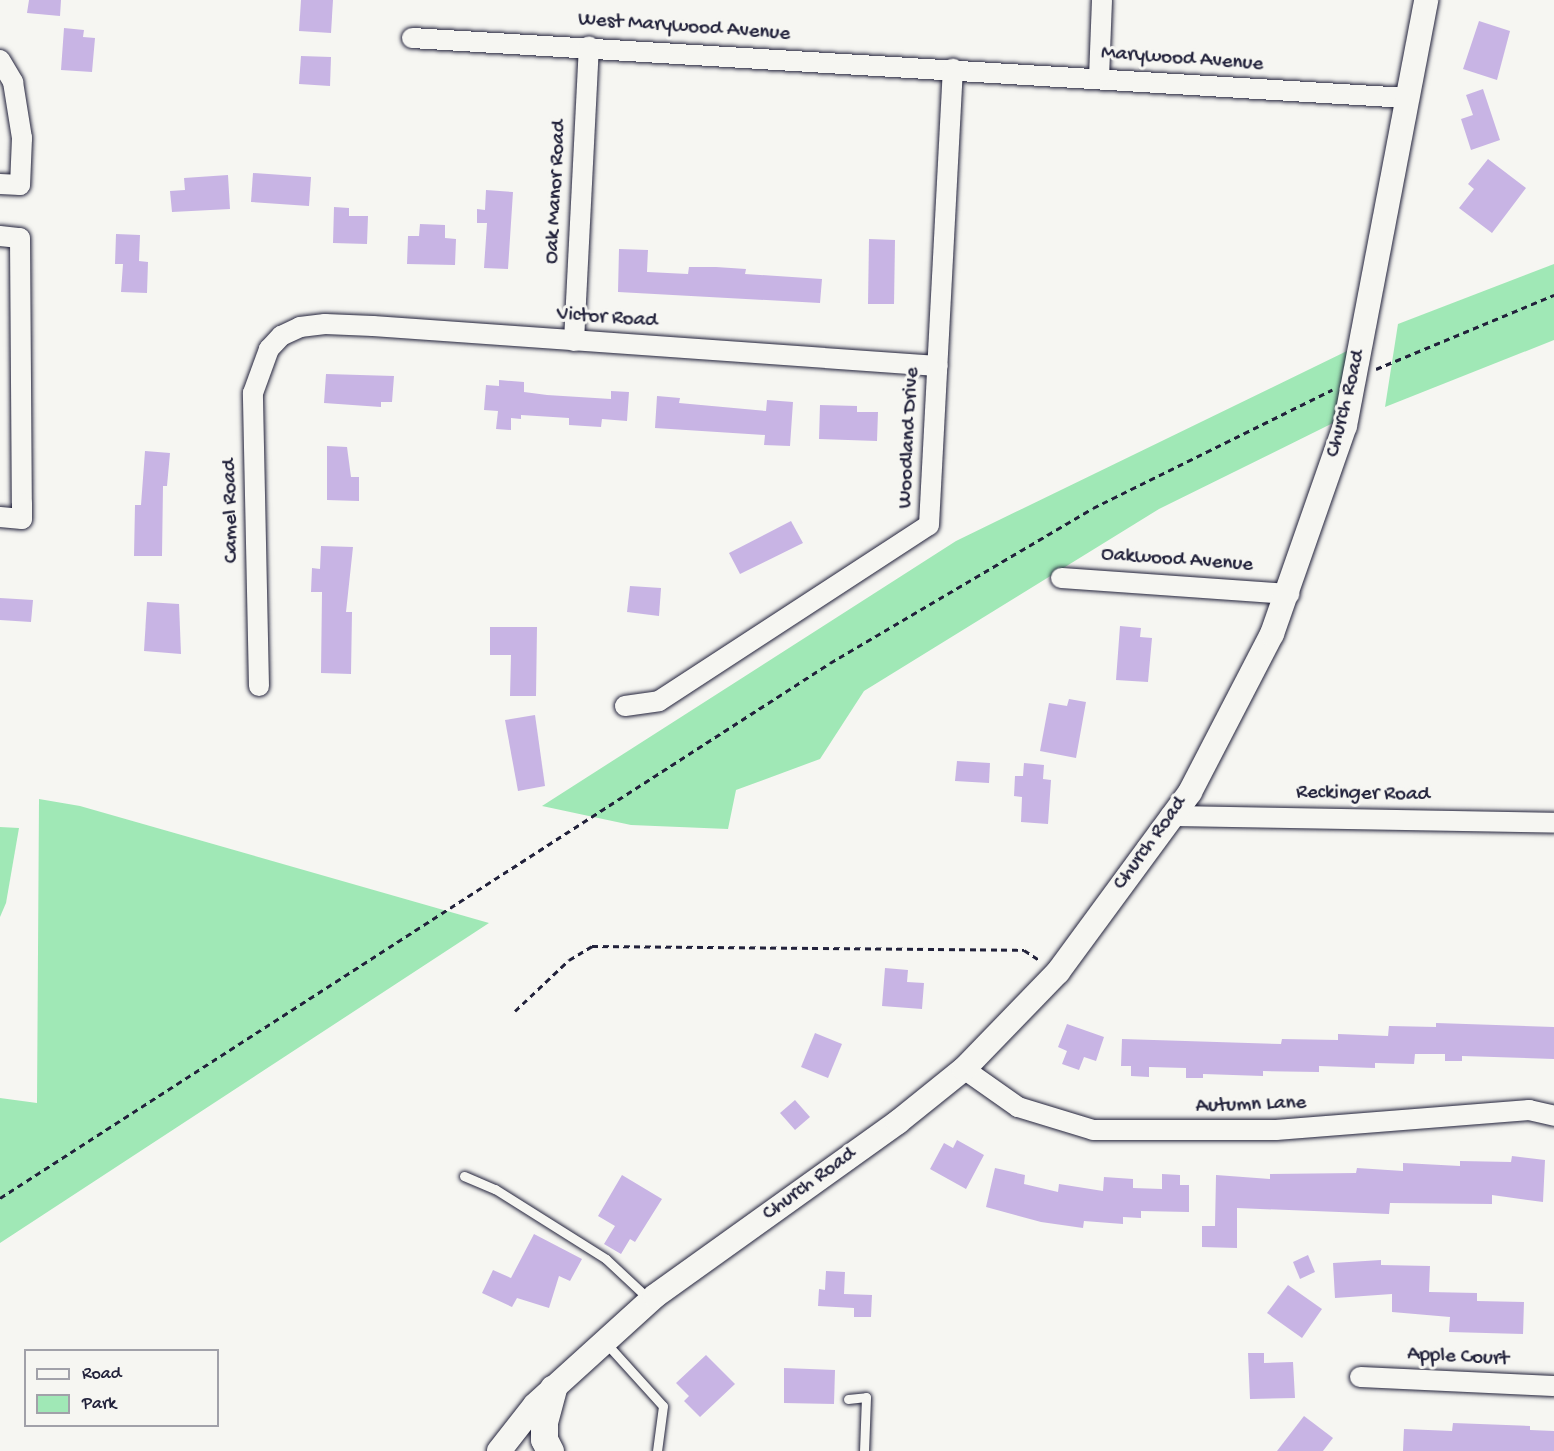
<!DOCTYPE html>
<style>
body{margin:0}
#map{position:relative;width:1554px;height:1451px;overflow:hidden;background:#f6f6f2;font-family:"Gochi Hand",sans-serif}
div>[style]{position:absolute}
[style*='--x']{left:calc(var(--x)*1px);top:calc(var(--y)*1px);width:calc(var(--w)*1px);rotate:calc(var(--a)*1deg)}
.green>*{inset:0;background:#a0e8b6}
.building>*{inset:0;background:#c8b4e4}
.path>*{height:3px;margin-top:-1.5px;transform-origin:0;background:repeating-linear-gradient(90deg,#22223b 0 6px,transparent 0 10.5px)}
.roads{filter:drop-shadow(0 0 2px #22223b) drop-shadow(0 0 2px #22223b)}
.service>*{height:9px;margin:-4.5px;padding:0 4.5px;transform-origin:4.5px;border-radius:4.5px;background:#f6f6f2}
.minor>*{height:20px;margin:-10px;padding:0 10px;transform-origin:10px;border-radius:10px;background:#f6f6f2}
.tertiary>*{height:24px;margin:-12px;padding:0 12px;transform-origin:12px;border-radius:12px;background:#f6f6f2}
.secondary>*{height:27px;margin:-13.5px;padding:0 13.5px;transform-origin:13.5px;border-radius:13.5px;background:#f6f6f2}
span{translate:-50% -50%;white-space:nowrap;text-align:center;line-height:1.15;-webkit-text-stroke:6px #f6f6f2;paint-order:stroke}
.street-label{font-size:21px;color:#22223b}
.legend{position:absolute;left:24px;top:1349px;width:195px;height:78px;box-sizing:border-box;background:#f6f6f2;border:2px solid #a1a1a9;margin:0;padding:8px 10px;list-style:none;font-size:18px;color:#22223b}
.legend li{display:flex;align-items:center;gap:12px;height:30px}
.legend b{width:30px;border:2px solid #a1a1a9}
</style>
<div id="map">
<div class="green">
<div style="clip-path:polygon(1554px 264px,1554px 340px,1385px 407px,1398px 324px)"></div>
<div style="clip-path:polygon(1349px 350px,1335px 422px,1159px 509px,864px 691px,820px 759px,736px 790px,728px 829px,631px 825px,542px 806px,956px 541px)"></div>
<div style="clip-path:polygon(39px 799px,80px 806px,489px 923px,0 1243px,0 1098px,37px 1103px)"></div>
<div style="clip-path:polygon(0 827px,19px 828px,6px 903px,0 917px)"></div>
</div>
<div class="building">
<div style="clip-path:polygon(29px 0,61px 0,60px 16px,27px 13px)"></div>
<div style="clip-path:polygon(301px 0,333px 0,331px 33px,299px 31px)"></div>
<div style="clip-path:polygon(1479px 21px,1510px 31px,1497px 80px,1463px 69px)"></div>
<div style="clip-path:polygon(64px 28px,84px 30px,83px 37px,95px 38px,92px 72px,61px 70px)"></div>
<div style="clip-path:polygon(301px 56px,331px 57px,330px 86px,299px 84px)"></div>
<div style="clip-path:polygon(1483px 89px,1500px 140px,1471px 150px,1461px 119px,1473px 115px,1466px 95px)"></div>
<div style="clip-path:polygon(1488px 159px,1526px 188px,1492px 233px,1459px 208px,1474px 189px,1468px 184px)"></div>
<div style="clip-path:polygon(253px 173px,311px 177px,309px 206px,251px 202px)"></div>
<div style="clip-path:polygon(228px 175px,230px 209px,172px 212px,170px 191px,185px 190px,184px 178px)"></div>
<div style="clip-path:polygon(486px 190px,513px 192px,508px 269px,484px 268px,487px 223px,477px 223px,477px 209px,485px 210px)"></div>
<div style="clip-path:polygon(334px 207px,349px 208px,349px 216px,368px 216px,367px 244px,333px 243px)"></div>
<div style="clip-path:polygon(420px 224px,445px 225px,445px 238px,456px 239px,455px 265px,407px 264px,408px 236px,419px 236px)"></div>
<div style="clip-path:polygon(116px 234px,140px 235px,139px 261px,148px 262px,147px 293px,121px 292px,123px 264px,115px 264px)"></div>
<div style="clip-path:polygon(869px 239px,895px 240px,894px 304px,868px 304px)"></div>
<div style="clip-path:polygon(619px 249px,648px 250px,647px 272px,688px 274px,689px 267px,716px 267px,746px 269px,745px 274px,822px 279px,820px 303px,618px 292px)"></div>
<div style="clip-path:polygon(326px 374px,394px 376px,392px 402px,381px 402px,381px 407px,324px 403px)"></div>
<div style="clip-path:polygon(499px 380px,524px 382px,524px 392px,547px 395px,611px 399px,611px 391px,629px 392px,627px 421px,602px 419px,601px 427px,569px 425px,569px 418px,521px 415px,521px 419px,511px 418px,511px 430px,496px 429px,498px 411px,484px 410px,486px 385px,499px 386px)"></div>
<div style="clip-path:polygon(657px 396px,680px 398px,679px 403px,766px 411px,767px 400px,793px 402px,790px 446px,764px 445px,765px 435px,655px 428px)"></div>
<div style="clip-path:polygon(820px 405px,857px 406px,857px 412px,878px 412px,877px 441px,819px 439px)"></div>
<div style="clip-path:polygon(327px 446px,347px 447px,351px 477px,359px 477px,359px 501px,327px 500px)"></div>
<div style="clip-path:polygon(145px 451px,170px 453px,167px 486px,163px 486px,162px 556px,134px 556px,135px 505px,141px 505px)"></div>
<div style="clip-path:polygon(791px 521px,803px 543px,740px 574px,729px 553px)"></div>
<div style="clip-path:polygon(321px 546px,353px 547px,346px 612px,352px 612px,351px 674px,321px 673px,322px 592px,311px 592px,312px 568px,320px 569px)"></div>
<div style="clip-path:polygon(630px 586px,661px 588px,659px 616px,627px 612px)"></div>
<div style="clip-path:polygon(0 598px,33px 600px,31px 622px,0 620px)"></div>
<div style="clip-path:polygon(147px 602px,179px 604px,181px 654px,144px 651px)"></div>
<div style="clip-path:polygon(1120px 626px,1141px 628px,1140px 637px,1152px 638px,1148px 682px,1116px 680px)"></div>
<div style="clip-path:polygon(490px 627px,537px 627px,536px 696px,510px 696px,511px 655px,490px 655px)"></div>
<div style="clip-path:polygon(1069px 699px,1086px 702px,1076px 758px,1040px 751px,1049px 703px,1067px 706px)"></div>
<div style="clip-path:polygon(535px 715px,545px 786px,518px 791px,505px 720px)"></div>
<div style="clip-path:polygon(957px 761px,990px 763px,989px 783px,955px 781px)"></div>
<div style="clip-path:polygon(1024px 763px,1044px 765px,1043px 779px,1051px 780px,1048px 824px,1021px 822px,1022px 797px,1014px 796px,1015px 776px,1023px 776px)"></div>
<div style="clip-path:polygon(885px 968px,908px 970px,907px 982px,924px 983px,922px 1009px,882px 1006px)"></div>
<div style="clip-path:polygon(1436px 1023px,1554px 1027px,1554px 1059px,1462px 1056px,1462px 1061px,1445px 1061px,1445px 1054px,1415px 1054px,1414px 1064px,1375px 1063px,1375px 1068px,1319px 1066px,1319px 1072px,1263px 1071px,1263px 1076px,1203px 1074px,1203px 1078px,1186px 1078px,1186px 1068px,1149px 1067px,1149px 1077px,1131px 1076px,1131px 1066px,1121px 1066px,1122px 1039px,1281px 1044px,1282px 1039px,1338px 1040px,1338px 1034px,1388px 1036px,1389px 1026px,1436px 1027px)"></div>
<div style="clip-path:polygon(1067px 1024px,1104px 1037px,1096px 1061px,1084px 1057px,1079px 1070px,1062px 1064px,1067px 1051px,1058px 1047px)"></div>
<div style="clip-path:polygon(815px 1033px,842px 1044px,828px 1078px,801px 1067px)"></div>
<div style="clip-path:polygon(795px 1100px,810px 1117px,795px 1130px,780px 1113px)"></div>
<div style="clip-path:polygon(957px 1140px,984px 1155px,966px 1189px,930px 1169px,944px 1143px,953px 1148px)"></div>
<div style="clip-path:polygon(1512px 1156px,1545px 1160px,1543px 1202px,1492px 1195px,1492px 1204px,1390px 1203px,1389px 1214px,1237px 1208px,1237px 1248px,1202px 1247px,1202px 1226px,1215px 1226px,1216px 1175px,1270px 1179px,1270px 1174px,1356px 1173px,1357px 1168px,1403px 1171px,1403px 1163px,1460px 1166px,1460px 1161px,1511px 1162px)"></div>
<div style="clip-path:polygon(995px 1168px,1025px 1175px,1024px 1184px,1058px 1192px,1059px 1184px,1103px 1191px,1104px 1177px,1133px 1179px,1133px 1188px,1162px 1189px,1162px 1174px,1180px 1175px,1180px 1185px,1189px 1185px,1189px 1212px,1141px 1211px,1141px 1218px,1123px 1217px,1123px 1224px,1084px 1221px,1083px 1228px,1041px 1222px,986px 1207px)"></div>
<div style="clip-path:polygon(622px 1175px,662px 1199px,635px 1242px,630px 1239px,621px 1254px,604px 1244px,615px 1226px,598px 1216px)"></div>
<div style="clip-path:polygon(534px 1234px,582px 1259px,570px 1281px,559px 1276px,549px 1308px,517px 1298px,512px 1307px,482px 1293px,493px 1270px,511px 1278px)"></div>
<div style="clip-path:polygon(1308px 1255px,1315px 1272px,1300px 1279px,1293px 1262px)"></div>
<div style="clip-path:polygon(1381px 1260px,1381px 1265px,1430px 1266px,1429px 1292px,1477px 1293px,1477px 1301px,1524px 1302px,1523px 1334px,1449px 1332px,1450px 1317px,1392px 1312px,1392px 1294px,1335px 1298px,1333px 1263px)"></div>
<div style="clip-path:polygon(826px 1271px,845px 1272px,844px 1294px,872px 1295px,871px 1317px,854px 1317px,854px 1308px,818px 1306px,819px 1289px,825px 1290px)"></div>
<div style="clip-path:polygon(1288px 1285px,1322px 1309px,1302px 1338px,1267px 1313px)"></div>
<div style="clip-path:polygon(1248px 1353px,1264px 1353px,1264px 1363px,1293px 1362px,1295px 1398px,1250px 1399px)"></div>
<div style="clip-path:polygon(706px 1355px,735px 1384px,700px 1417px,684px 1401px,689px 1396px,676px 1383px)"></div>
<div style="clip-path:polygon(784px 1368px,835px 1370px,834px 1404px,784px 1403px)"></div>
<div style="clip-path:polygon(1304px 1416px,1333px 1438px,1323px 1451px,1277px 1451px)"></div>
<div style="clip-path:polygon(1453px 1423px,1530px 1426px,1530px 1430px,1554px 1431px,1554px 1451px,1403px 1451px,1404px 1429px,1452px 1431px)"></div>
</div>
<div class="path">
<div style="--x:1376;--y:369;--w:193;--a:-22.6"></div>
<div style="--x:515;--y:1011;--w:74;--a:-43.4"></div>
<div style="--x:569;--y:960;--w:27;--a:-31"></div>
<div style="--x:592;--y:946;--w:432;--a:0.5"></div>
<div style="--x:1024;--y:950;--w:20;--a:33"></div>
<div style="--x:0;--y:1198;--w:987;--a:-32.8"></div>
<div style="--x:830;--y:663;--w:305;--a:-30.5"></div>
<div style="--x:1093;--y:508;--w:267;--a:-26.3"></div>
</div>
<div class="roads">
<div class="service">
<div style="--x:464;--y:1176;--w:34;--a:23"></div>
<div style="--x:495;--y:1189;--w:131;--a:32.2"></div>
<div style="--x:606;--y:1259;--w:60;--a:43"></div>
<div style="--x:605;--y:1342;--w:86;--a:47.8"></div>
<div style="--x:663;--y:1406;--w:45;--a:97.6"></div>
<div style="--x:848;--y:1399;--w:18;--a:-6"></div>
<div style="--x:866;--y:1397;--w:54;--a:92.1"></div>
</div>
<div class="minor">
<div style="--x:412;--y:38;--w:997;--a:3.45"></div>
<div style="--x:0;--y:60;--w:26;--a:59"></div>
<div style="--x:13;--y:82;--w:57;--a:80.9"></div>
<div style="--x:22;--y:138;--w:47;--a:92.4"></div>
<div style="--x:20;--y:185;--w:20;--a:-177"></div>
<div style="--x:1099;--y:78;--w:78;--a:-87.8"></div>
<div style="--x:0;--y:236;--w:20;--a:6"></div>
<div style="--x:20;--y:238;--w:265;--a:89.6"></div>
<div style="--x:22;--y:503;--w:16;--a:90"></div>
<div style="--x:22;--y:519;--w:22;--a:-175"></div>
<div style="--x:574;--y:341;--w:295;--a:-87.1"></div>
<div style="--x:1061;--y:578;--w:229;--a:4"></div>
<div style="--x:259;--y:686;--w:293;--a:-91.2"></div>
<div style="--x:253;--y:393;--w:47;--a:-70"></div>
<div style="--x:269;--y:349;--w:18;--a:-47"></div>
<div style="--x:281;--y:336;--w:21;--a:-25"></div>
<div style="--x:300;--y:327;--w:25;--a:-7"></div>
<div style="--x:325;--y:324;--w:48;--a:2.4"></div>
<div style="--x:373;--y:326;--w:566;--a:4.05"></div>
<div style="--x:625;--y:706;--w:34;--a:-8"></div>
<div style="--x:659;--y:701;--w:322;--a:-33.1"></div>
<div style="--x:929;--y:525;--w:457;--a:-87"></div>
<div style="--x:1170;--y:816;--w:384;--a:1"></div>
<div style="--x:964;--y:1069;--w:66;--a:35.1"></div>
<div style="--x:1018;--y:1107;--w:78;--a:17"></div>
<div style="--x:1093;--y:1130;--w:183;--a:0"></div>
<div style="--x:1276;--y:1130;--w:254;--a:-4.5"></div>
<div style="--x:1529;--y:1110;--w:26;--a:13"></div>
<div style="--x:1360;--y:1377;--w:194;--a:2.7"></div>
</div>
<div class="tertiary">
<div style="--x:499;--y:1451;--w:58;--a:-52"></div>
<div style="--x:535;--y:1405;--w:162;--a:-42.2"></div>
<div style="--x:655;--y:1296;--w:299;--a:-35.6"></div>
<div style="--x:898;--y:1122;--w:85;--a:-38.8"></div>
<div style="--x:964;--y:1069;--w:135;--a:-45.9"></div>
<div style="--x:1058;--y:972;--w:223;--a:-53.7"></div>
<div style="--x:1190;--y:792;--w:178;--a:-62.6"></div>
<div style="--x:1272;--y:634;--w:220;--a:-70.7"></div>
<div style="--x:1345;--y:426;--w:434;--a:-79.2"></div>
</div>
<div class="secondary">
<div style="--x:550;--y:1451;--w:13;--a:-117"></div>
<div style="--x:544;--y:1439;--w:17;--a:-90"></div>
<div style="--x:544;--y:1422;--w:35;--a:-75"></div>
</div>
</div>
<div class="street-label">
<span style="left:684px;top:28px;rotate:4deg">West Marywood Avenue</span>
<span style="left:1182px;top:60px;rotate:4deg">Marywood Avenue</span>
<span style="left:557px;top:192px;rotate:-87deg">Oak Manor Road</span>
<span style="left:607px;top:319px;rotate:4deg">Victor Road</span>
<span style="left:1347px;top:404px;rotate:-76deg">Church Road</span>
<span style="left:910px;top:438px;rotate:-87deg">Woodland Drive</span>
<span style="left:232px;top:511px;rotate:-91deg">Camel Road</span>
<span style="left:1177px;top:561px;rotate:4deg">Oakwood Avenue</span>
<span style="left:1363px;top:795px;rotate:1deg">Reckinger Road</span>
<span style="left:1151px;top:844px;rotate:-54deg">Church Road</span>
<span style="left:1251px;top:1106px;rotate:-2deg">Autumn Lane</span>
<span style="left:810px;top:1185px;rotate:-36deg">Church Road</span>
<span style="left:1458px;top:1358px;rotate:3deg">Apple Court</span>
</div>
<ul class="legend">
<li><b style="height:8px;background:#f6f6f2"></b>Road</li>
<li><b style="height:16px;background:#a0e8b6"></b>Park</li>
</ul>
</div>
